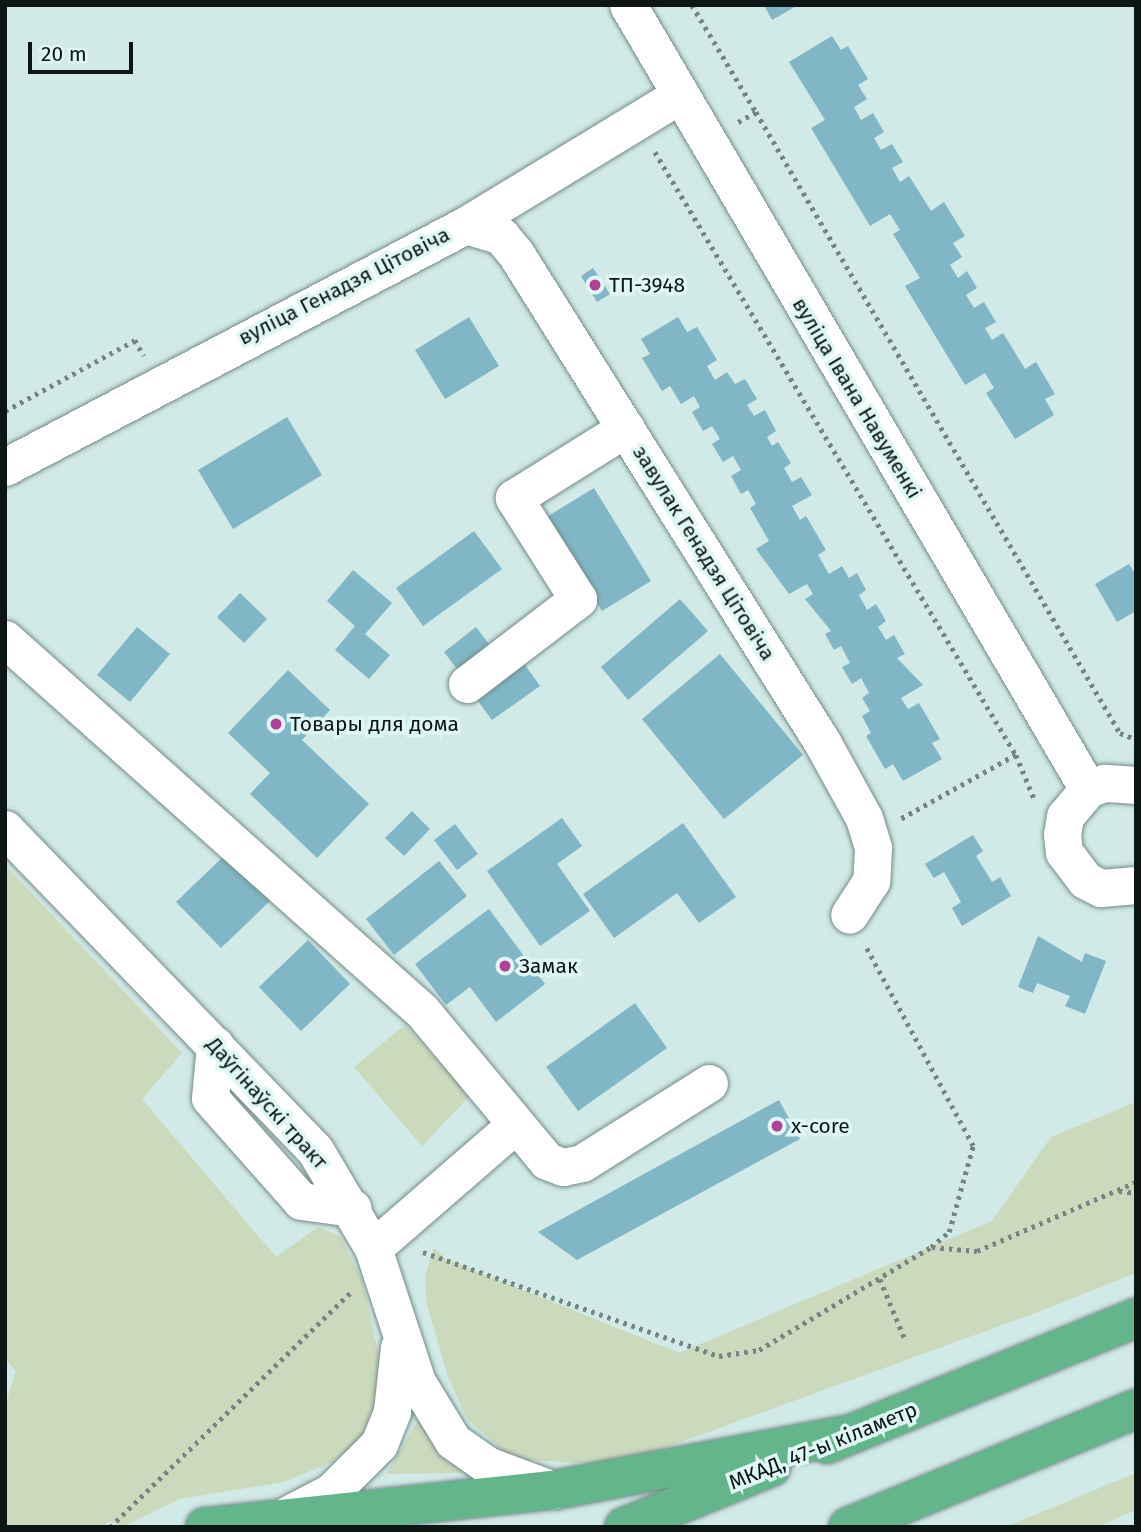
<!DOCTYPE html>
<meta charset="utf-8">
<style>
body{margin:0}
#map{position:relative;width:1141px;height:1532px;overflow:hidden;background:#d1e9e7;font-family:"Fira Sans",sans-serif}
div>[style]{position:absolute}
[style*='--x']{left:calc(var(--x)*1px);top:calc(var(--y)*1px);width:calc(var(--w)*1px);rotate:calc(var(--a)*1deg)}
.green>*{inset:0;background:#cbdabd}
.building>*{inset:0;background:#81b6c6}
.path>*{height:4.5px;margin-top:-2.25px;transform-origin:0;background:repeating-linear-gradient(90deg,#758584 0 3.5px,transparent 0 8.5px)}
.roads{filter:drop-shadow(0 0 2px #758b89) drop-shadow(0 0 2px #758b89)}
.minor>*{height:37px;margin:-18.5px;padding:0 18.5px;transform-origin:18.5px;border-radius:18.5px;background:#fff}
.highway>*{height:38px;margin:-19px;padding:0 19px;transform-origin:19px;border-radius:19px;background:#64b58b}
.dots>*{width:19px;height:19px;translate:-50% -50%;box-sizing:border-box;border:4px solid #def7f4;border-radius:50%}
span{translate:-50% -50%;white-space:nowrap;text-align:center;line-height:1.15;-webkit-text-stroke:7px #def7f4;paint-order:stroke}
.poi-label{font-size:21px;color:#0d1515}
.left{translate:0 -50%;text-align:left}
.street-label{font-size:21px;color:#0d1515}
.frame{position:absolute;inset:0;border:7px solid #0d1515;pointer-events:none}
.scale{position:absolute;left:28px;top:42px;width:105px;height:32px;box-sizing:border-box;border:4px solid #0d1515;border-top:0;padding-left:9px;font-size:21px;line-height:24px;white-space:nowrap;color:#0d1515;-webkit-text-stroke:5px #def7f4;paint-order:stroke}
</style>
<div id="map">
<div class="green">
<div style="clip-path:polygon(5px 865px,182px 1053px,142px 1099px,276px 1257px,318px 1227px,341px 1237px,363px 1282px,383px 1375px,376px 1409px,359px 1441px,332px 1462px,284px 1482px,180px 1499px,122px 1527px,110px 1521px,101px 1527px,5px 1527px,5px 1406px,16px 1371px,5px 1359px)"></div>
<div style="clip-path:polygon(405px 1025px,470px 1096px,422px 1146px,354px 1067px)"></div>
<div style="clip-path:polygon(1136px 1102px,1136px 1273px,1041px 1311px,659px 1450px,596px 1464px,512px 1459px,467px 1419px,448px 1377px,427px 1305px,425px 1276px,434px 1248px,446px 1259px,679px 1353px,992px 1221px,1051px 1137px)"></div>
<div style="clip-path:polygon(420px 1417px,460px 1466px,462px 1473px,386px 1474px)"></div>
<div style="clip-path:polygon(1136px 1473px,1136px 1510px,1097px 1527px,1005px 1527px)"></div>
</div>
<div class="building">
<div style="clip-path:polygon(764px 5px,798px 5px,772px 20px)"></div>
<div style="clip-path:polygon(832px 36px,841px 50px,848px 46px,868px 79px,858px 85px,867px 99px,854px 107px,861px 120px,873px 113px,884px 132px,874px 138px,881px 150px,892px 144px,903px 162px,892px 168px,900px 182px,909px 176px,931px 211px,944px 202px,965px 236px,953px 243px,962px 257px,950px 265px,958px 278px,967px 271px,977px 288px,966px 295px,974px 308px,984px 302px,996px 322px,985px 328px,992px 340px,1003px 333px,1025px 369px,1036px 362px,1055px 394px,1045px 399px,1054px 415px,1015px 439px,986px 393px,994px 388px,985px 373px,965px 385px,905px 286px,920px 278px,893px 234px,900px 230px,890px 214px,870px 226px,811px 128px,825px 120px,789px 62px)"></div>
<div style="clip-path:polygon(593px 268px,610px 294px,597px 302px,581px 276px)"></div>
<div style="clip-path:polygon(469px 317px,499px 366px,445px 399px,415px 350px)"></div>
<div style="clip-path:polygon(678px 317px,687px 332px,697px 327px,717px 360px,707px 366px,715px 380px,727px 372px,735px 384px,745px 379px,757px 399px,747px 405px,754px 416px,765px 410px,776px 431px,767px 437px,772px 446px,778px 442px,791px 463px,784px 468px,792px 482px,801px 477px,812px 495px,792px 506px,800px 520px,806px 516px,826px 550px,818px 555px,829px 574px,842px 566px,849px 578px,857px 573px,866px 590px,859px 595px,867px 610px,876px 604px,886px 621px,878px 627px,886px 640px,894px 635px,905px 654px,897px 658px,923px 685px,901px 698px,908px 709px,919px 703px,940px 739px,932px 743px,942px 759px,903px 781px,893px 764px,885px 769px,866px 736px,871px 733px,862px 716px,870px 711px,862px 698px,869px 693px,861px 678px,852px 684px,842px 667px,850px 663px,841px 646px,834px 650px,825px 634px,831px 631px,805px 599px,813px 594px,807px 584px,789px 594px,756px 549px,769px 541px,750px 508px,756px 504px,748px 490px,741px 494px,731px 476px,741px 470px,733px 456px,723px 462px,712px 444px,720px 439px,712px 426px,703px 431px,692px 412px,700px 407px,694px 396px,681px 404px,670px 386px,662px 391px,642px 358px,650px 354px,641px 339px)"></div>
<div style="clip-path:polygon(287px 417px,322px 475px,233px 529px,198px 470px)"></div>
<div style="clip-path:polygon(594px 488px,651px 581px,602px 611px,545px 518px)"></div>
<div style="clip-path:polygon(474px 531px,502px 569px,423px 626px,396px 588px)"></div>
<div style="clip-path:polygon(1129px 564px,1136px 575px,1136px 611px,1117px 622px,1095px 584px)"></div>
<div style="clip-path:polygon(353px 570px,392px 603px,365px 634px,390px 655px,369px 679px,335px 650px,355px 626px,327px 601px)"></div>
<div style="clip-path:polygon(240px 593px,267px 619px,244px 643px,217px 617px)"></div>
<div style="clip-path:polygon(680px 599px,708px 631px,628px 700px,601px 667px)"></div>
<div style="clip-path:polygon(137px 627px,170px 654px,130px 702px,97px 675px)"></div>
<div style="clip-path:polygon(476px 627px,496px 653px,464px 678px,444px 652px)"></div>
<div style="clip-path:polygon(720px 654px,803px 755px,724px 819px,642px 719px)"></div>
<div style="clip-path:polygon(520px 658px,540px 686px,492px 720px,472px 693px)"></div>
<div style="clip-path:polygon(288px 670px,330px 710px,302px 740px,369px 804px,317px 858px,250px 794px,270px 773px,228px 733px)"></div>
<div style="clip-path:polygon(412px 811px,430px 829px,404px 856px,385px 838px)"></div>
<div style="clip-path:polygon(562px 818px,582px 846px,557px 864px,590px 911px,540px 946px,487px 871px)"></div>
<div style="clip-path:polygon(683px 823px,736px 897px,699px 923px,677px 893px,614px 938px,583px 894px)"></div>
<div style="clip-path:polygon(455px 824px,478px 854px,457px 870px,434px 840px)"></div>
<div style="clip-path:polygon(973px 835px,983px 851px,976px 856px,992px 882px,1000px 877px,1011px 896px,962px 926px,952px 908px,961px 902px,944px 872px,934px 878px,925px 864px)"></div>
<div style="clip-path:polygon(226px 854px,271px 900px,221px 948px,176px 902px)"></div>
<div style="clip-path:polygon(439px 861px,467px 896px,394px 955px,366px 919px)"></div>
<div style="clip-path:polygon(489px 909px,545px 984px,496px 1022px,470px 987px,446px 1005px,415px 964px)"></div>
<div style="clip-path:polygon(1038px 936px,1082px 962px,1085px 953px,1106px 961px,1085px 1014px,1065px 1006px,1070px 996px,1037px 983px,1033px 993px,1018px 987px)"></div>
<div style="clip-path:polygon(308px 940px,350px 984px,301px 1031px,259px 987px)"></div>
<div style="clip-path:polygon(635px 1003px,667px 1048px,578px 1111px,546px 1067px)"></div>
<div style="clip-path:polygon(779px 1100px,800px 1139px,577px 1260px,538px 1232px)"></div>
</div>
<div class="path">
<div style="--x:692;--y:5;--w:125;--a:59.1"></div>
<div style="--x:738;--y:122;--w:21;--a:-29"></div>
<div style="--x:756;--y:112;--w:720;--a:59.62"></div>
<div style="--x:1120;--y:733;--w:17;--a:21"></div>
<div style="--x:655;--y:152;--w:703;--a:59.09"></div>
<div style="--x:1016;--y:755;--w:132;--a:150.9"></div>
<div style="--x:5;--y:411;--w:148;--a:-28.6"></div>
<div style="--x:135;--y:340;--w:18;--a:61"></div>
<div style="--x:1016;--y:755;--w:47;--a:67.3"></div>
<div style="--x:1119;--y:1191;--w:17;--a:7"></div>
<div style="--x:932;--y:1247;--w:45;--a:5.1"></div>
<div style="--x:977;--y:1251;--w:173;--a:-23.5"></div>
<div style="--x:423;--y:1252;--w:314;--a:19.4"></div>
<div style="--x:719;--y:1356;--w:40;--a:-8.5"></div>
<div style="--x:759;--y:1350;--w:200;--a:-30.9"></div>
<div style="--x:931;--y:1247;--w:23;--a:-40"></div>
<div style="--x:949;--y:1232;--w:89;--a:-74.4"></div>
<div style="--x:973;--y:1146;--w:226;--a:-118.3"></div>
<div style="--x:880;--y:1279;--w:65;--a:67.4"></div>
<div style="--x:110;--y:1527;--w:335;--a:-44.3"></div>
</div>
<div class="roads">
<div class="minor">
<div style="--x:628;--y:5;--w:909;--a:59.6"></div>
<div style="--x:466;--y:225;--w:37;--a:17"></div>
<div style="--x:501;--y:236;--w:23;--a:50"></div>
<div style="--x:516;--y:254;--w:576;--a:57.91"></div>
<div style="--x:822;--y:742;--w:87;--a:61.1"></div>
<div style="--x:864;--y:818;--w:31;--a:73"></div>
<div style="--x:873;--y:848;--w:33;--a:93"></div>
<div style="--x:871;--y:881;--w:40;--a:122.9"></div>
<div style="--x:5;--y:467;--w:521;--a:-27.7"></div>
<div style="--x:466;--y:225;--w:248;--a:-31.3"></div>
<div style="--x:5;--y:639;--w:559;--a:41.74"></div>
<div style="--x:422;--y:1011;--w:195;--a:50.2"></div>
<div style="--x:547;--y:1161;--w:17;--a:21"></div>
<div style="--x:563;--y:1167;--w:19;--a:-12"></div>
<div style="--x:582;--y:1163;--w:150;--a:-32.2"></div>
<div style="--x:467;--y:684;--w:140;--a:-37.4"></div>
<div style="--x:578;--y:599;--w:120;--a:-122.4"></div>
<div style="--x:514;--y:498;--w:132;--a:-32"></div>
<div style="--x:1136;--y:785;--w:32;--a:-176"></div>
<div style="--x:1104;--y:783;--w:17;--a:159"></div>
<div style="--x:1088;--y:789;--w:35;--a:130"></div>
<div style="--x:1065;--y:816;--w:18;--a:99"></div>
<div style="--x:1062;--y:834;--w:18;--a:84"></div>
<div style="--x:1064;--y:852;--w:35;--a:53"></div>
<div style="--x:1085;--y:880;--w:18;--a:27"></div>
<div style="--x:1101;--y:888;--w:35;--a:-5"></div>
<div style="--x:5;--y:829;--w:446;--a:46"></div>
<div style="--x:315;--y:1150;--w:114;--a:59.4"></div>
<div style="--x:373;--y:1248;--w:141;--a:71.8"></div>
<div style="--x:417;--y:1382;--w:69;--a:58.6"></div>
<div style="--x:453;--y:1441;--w:42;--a:35.2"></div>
<div style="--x:487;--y:1465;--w:72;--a:20.5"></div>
<div style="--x:215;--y:1045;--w:53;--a:95.4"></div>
<div style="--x:210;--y:1098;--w:137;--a:48.5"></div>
<div style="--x:301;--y:1201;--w:52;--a:7.7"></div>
<div style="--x:373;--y:1248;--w:189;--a:-40.9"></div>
<div style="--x:289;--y:1514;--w:47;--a:-27.6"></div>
<div style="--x:331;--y:1492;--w:68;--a:-45"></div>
<div style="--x:379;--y:1444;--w:35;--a:-68"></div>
<div style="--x:392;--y:1411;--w:64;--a:-83.8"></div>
</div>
<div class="highway">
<div style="--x:827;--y:1444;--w:334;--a:-22.2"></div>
<div style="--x:205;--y:1527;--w:351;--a:-6.1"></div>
<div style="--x:554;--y:1490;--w:301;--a:-10.7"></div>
<div style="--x:624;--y:1527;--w:159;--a:-22.2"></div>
<div style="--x:848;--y:1527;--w:311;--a:-22.3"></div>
</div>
</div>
<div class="dots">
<div style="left:595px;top:285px;background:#b43f97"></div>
<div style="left:276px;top:724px;background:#b43f97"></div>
<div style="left:505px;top:966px;background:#b43f97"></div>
<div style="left:777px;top:1126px;background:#b43f97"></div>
</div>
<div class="poi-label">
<span class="left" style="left:609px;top:285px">ТП-3948</span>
<span class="left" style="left:290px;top:724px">Товары для дома</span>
<span class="left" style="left:519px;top:966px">Замак</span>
<span class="left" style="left:791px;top:1126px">x-core</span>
</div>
<div class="street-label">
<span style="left:344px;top:286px;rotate:-27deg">вуліца Генадзя Цітовіча</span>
<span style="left:857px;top:398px;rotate:59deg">вуліца Івана Навуменкі</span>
<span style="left:704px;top:553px;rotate:58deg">завулак Генадзя Цітовіча</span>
<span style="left:267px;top:1103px;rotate:48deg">Даўгінаўскі тракт</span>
<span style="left:823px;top:1446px;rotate:-22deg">МКАД, 47-ы кіламетр</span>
</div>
<div class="frame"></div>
<div class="scale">20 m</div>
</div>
